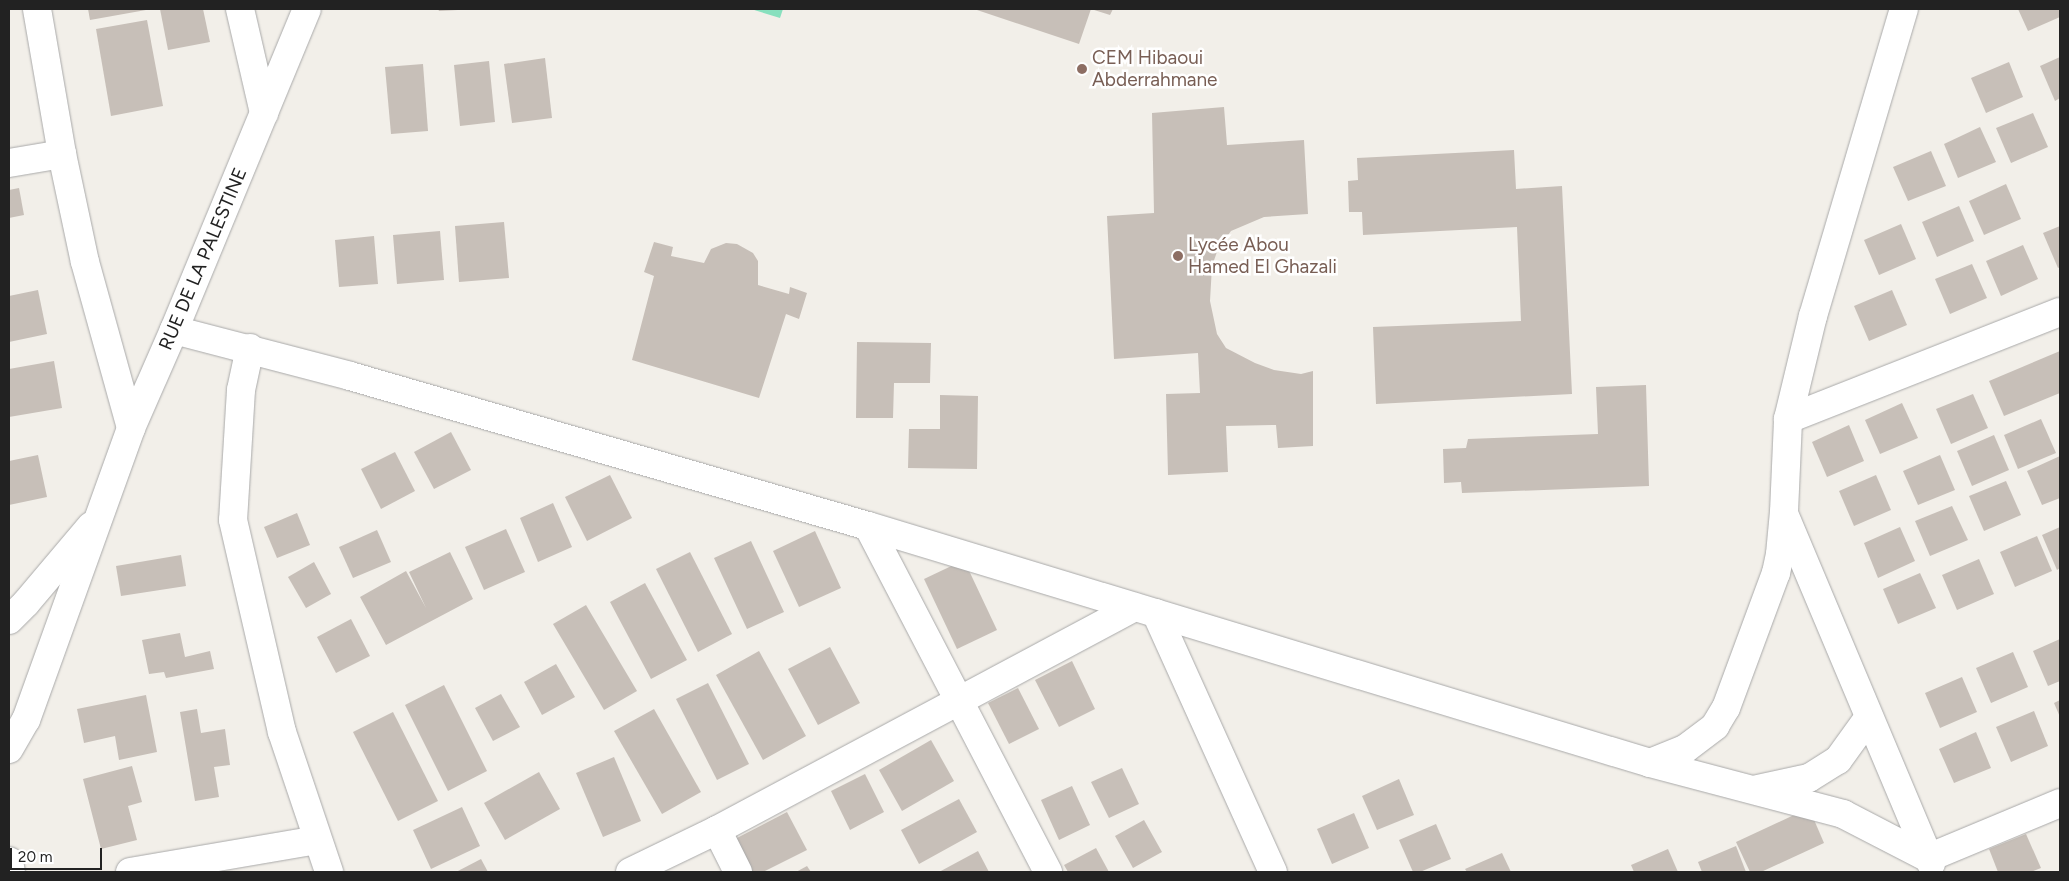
<!DOCTYPE html>
<meta charset="utf-8">
<style>
body{margin:0}
#map{position:relative;width:2069px;height:881px;overflow:hidden;background:#f2efe9;font-family:Figtree,sans-serif}
div>[style]{position:absolute}
[style*='--x']{left:calc(var(--x)*1px);top:calc(var(--y)*1px);width:calc(var(--w)*1px);rotate:calc(var(--a)*1deg)}
.pitch>*{inset:0;background:#88e0be}
.building>*{inset:0;background:#c7bfb8}
.roads{filter:drop-shadow(0 0 1px #a9a9a9) drop-shadow(0 0 1px #a9a9a9)}
.minor>*{height:28px;margin:-14px;padding:0 14px;transform-origin:14px;border-radius:14px;background:#fff}
.tertiary>*{height:28px;margin:-14px;padding:0 14px;transform-origin:14px;border-radius:14px;background:#fff}
.dots>*{width:14px;height:14px;translate:-50% -50%;box-sizing:border-box;border:2px solid #fff;border-radius:50%}
span{translate:-50% -50%;white-space:nowrap;text-align:center;line-height:1.15;-webkit-text-stroke:5px #fff;paint-order:stroke}
.education-label{font-size:19px;color:#785e54}
.left{translate:0 -50%;text-align:left}
.street-label{font-size:19px;color:#222}
.frame{position:absolute;inset:0;border:10px solid #222;pointer-events:none}
.scale{position:absolute;left:10px;top:848px;width:92px;height:22px;box-sizing:border-box;border:2px solid #222;border-top:0;padding-left:6px;font-size:15px;line-height:18px;white-space:nowrap;color:#222;-webkit-text-stroke:4px #fff;paint-order:stroke}
</style>
<div id="map">
<div class="pitch">
<div style="clip-path:polygon(751px 9px,783px 9px,780px 18px)"></div>
</div>
<div class="building">
<div style="clip-path:polygon(88px 9px,146px 9px,146px 10px,90px 20px)"></div>
<div style="clip-path:polygon(160px 9px,203px 9px,210px 42px,168px 50px)"></div>
<div style="clip-path:polygon(438px 9px,458px 9px,458px 10px,439px 11px)"></div>
<div style="clip-path:polygon(974px 9px,1113px 9px,1110px 15px,1091px 9px,1079px 44px)"></div>
<div style="clip-path:polygon(2018px 9px,2060px 9px,2060px 17px,2028px 31px)"></div>
<div style="clip-path:polygon(147px 20px,163px 106px,111px 116px,96px 29px)"></div>
<div style="clip-path:polygon(2060px 57px,2060px 98px,2055px 101px,2040px 66px)"></div>
<div style="clip-path:polygon(545px 58px,552px 118px,512px 123px,504px 64px)"></div>
<div style="clip-path:polygon(489px 61px,495px 122px,460px 126px,454px 65px)"></div>
<div style="clip-path:polygon(2009px 62px,2023px 97px,1986px 113px,1971px 78px)"></div>
<div style="clip-path:polygon(423px 64px,428px 131px,391px 134px,385px 67px)"></div>
<div style="clip-path:polygon(1224px 107px,1227px 145px,1304px 140px,1308px 214px,1264px 217px,1231px 231px,1218px 249px,1212px 266px,1210px 301px,1217px 334px,1226px 348px,1255px 363px,1274px 370px,1301px 374px,1313px 371px,1313px 446px,1278px 448px,1276px 425px,1226px 426px,1228px 472px,1168px 475px,1166px 394px,1200px 393px,1198px 353px,1114px 359px,1107px 216px,1154px 213px,1152px 113px)"></div>
<div style="clip-path:polygon(2033px 113px,2048px 147px,2011px 163px,1996px 128px)"></div>
<div style="clip-path:polygon(1980px 127px,1996px 162px,1958px 178px,1944px 144px)"></div>
<div style="clip-path:polygon(1514px 150px,1516px 189px,1562px 186px,1572px 394px,1376px 404px,1373px 327px,1521px 321px,1517px 227px,1363px 235px,1362px 212px,1349px 212px,1348px 181px,1358px 180px,1357px 158px)"></div>
<div style="clip-path:polygon(1931px 151px,1946px 186px,1908px 201px,1893px 167px)"></div>
<div style="clip-path:polygon(2006px 184px,2021px 219px,1984px 235px,1969px 201px)"></div>
<div style="clip-path:polygon(19px 188px,24px 215px,9px 218px,9px 190px)"></div>
<div style="clip-path:polygon(1959px 206px,1974px 241px,1937px 257px,1922px 222px)"></div>
<div style="clip-path:polygon(504px 222px,509px 278px,459px 282px,455px 226px)"></div>
<div style="clip-path:polygon(1901px 224px,1916px 259px,1879px 275px,1864px 240px)"></div>
<div style="clip-path:polygon(2060px 226px,2060px 267px,2058px 268px,2043px 233px)"></div>
<div style="clip-path:polygon(440px 231px,444px 280px,397px 284px,393px 235px)"></div>
<div style="clip-path:polygon(374px 236px,378px 284px,339px 287px,335px 240px)"></div>
<div style="clip-path:polygon(654px 242px,673px 247px,671px 256px,704px 263px,711px 249px,726px 243px,737px 244px,753px 253px,758px 261px,758px 285px,789px 294px,790px 287px,807px 293px,799px 319px,786px 314px,759px 398px,632px 360px,654px 276px,644px 272px)"></div>
<div style="clip-path:polygon(2023px 245px,2038px 279px,2001px 296px,1986px 261px)"></div>
<div style="clip-path:polygon(1972px 264px,1987px 298px,1950px 314px,1935px 279px)"></div>
<div style="clip-path:polygon(38px 290px,47px 334px,9px 342px,9px 296px)"></div>
<div style="clip-path:polygon(1892px 290px,1907px 325px,1869px 341px,1854px 306px)"></div>
<div style="clip-path:polygon(857px 342px,931px 343px,930px 383px,894px 383px,893px 418px,856px 418px)"></div>
<div style="clip-path:polygon(2060px 351px,2060px 393px,2004px 416px,1989px 381px)"></div>
<div style="clip-path:polygon(54px 361px,62px 408px,9px 417px,9px 369px)"></div>
<div style="clip-path:polygon(1646px 385px,1649px 486px,1462px 493px,1461px 482px,1444px 483px,1443px 449px,1466px 448px,1468px 439px,1598px 434px,1596px 387px)"></div>
<div style="clip-path:polygon(1973px 394px,1988px 428px,1951px 444px,1936px 409px)"></div>
<div style="clip-path:polygon(940px 395px,978px 396px,977px 469px,908px 468px,909px 429px,940px 429px)"></div>
<div style="clip-path:polygon(1902px 403px,1918px 438px,1880px 454px,1865px 420px)"></div>
<div style="clip-path:polygon(2041px 419px,2056px 453px,2018px 469px,2004px 435px)"></div>
<div style="clip-path:polygon(1849px 425px,1864px 461px,1827px 477px,1812px 442px)"></div>
<div style="clip-path:polygon(451px 432px,471px 470px,434px 489px,414px 452px)"></div>
<div style="clip-path:polygon(1994px 435px,2009px 470px,1972px 486px,1957px 451px)"></div>
<div style="clip-path:polygon(395px 452px,415px 491px,381px 509px,361px 469px)"></div>
<div style="clip-path:polygon(38px 455px,47px 497px,9px 505px,9px 461px)"></div>
<div style="clip-path:polygon(1940px 455px,1955px 490px,1918px 505px,1903px 471px)"></div>
<div style="clip-path:polygon(2060px 456px,2060px 498px,2042px 505px,2027px 471px)"></div>
<div style="clip-path:polygon(610px 475px,632px 518px,587px 541px,565px 497px)"></div>
<div style="clip-path:polygon(1876px 475px,1891px 510px,1854px 526px,1839px 491px)"></div>
<div style="clip-path:polygon(2006px 481px,2021px 515px,1984px 531px,1969px 496px)"></div>
<div style="clip-path:polygon(553px 503px,572px 547px,538px 562px,520px 518px)"></div>
<div style="clip-path:polygon(1952px 506px,1968px 540px,1930px 556px,1915px 521px)"></div>
<div style="clip-path:polygon(297px 513px,310px 545px,277px 558px,264px 527px)"></div>
<div style="clip-path:polygon(1900px 527px,1915px 561px,1878px 578px,1864px 543px)"></div>
<div style="clip-path:polygon(2060px 527px,2060px 568px,2057px 570px,2042px 535px)"></div>
<div style="clip-path:polygon(506px 529px,525px 572px,484px 590px,465px 547px)"></div>
<div style="clip-path:polygon(377px 530px,391px 562px,353px 578px,339px 547px)"></div>
<div style="clip-path:polygon(815px 531px,841px 588px,799px 607px,773px 551px)"></div>
<div style="clip-path:polygon(2037px 536px,2052px 571px,2015px 587px,2000px 552px)"></div>
<div style="clip-path:polygon(751px 541px,784px 612px,747px 629px,714px 558px)"></div>
<div style="clip-path:polygon(450px 552px,473px 599px,386px 645px,360px 597px,406px 571px,426px 608px,409px 572px)"></div>
<div style="clip-path:polygon(690px 552px,732px 634px,698px 652px,656px 569px)"></div>
<div style="clip-path:polygon(181px 555px,186px 586px,121px 596px,116px 566px)"></div>
<div style="clip-path:polygon(1979px 559px,1994px 594px,1957px 610px,1942px 575px)"></div>
<div style="clip-path:polygon(964px 560px,997px 630px,957px 649px,924px 579px)"></div>
<div style="clip-path:polygon(314px 562px,331px 594px,306px 608px,288px 577px)"></div>
<div style="clip-path:polygon(1920px 573px,1936px 608px,1898px 624px,1883px 589px)"></div>
<div style="clip-path:polygon(645px 583px,687px 660px,651px 679px,610px 602px)"></div>
<div style="clip-path:polygon(586px 605px,637px 691px,604px 710px,553px 624px)"></div>
<div style="clip-path:polygon(351px 619px,370px 656px,336px 673px,317px 637px)"></div>
<div style="clip-path:polygon(180px 633px,185px 657px,210px 651px,214px 669px,166px 678px,164px 672px,149px 674px,142px 640px)"></div>
<div style="clip-path:polygon(2060px 639px,2060px 681px,2048px 686px,2033px 651px)"></div>
<div style="clip-path:polygon(830px 647px,860px 703px,818px 725px,788px 669px)"></div>
<div style="clip-path:polygon(759px 651px,806px 736px,763px 760px,716px 675px)"></div>
<div style="clip-path:polygon(2013px 652px,2028px 687px,1991px 703px,1976px 668px)"></div>
<div style="clip-path:polygon(1072px 661px,1095px 709px,1059px 727px,1035px 680px)"></div>
<div style="clip-path:polygon(556px 664px,575px 697px,542px 715px,524px 682px)"></div>
<div style="clip-path:polygon(1962px 677px,1977px 712px,1940px 728px,1925px 693px)"></div>
<div style="clip-path:polygon(708px 683px,749px 764px,717px 780px,676px 699px)"></div>
<div style="clip-path:polygon(444px 685px,487px 771px,448px 791px,405px 705px)"></div>
<div style="clip-path:polygon(1018px 688px,1039px 729px,1009px 744px,988px 703px)"></div>
<div style="clip-path:polygon(501px 694px,520px 727px,493px 741px,475px 708px)"></div>
<div style="clip-path:polygon(146px 695px,157px 752px,119px 760px,115px 736px,84px 743px,77px 709px)"></div>
<div style="clip-path:polygon(2060px 700px,2060px 717px,2054px 703px)"></div>
<div style="clip-path:polygon(197px 709px,201px 733px,225px 729px,230px 765px,214px 767px,219px 797px,195px 801px,180px 712px)"></div>
<div style="clip-path:polygon(654px 709px,701px 792px,662px 814px,614px 731px)"></div>
<div style="clip-path:polygon(2034px 711px,2048px 746px,2011px 762px,1996px 727px)"></div>
<div style="clip-path:polygon(393px 712px,438px 801px,398px 821px,353px 732px)"></div>
<div style="clip-path:polygon(1976px 732px,1991px 768px,1954px 783px,1939px 749px)"></div>
<div style="clip-path:polygon(931px 740px,954px 781px,902px 811px,879px 770px)"></div>
<div style="clip-path:polygon(614px 757px,641px 821px,603px 837px,576px 773px)"></div>
<div style="clip-path:polygon(132px 766px,142px 802px,128px 806px,137px 840px,101px 849px,83px 779px)"></div>
<div style="clip-path:polygon(1122px 768px,1139px 804px,1109px 818px,1091px 782px)"></div>
<div style="clip-path:polygon(539px 772px,560px 809px,505px 840px,484px 803px)"></div>
<div style="clip-path:polygon(865px 774px,884px 812px,850px 830px,831px 791px)"></div>
<div style="clip-path:polygon(1399px 779px,1414px 815px,1377px 830px,1362px 796px)"></div>
<div style="clip-path:polygon(1072px 786px,1090px 825px,1059px 840px,1041px 800px)"></div>
<div style="clip-path:polygon(959px 799px,977px 832px,919px 864px,901px 830px)"></div>
<div style="clip-path:polygon(462px 807px,480px 846px,431px 869px,413px 830px)"></div>
<div style="clip-path:polygon(1809px 808px,1824px 843px,1761px 872px,1750px 872px,1736px 842px)"></div>
<div style="clip-path:polygon(787px 812px,807px 850px,763px 872px,749px 872px,733px 840px)"></div>
<div style="clip-path:polygon(1354px 813px,1369px 848px,1332px 864px,1317px 829px)"></div>
<div style="clip-path:polygon(1144px 820px,1162px 852px,1133px 868px,1115px 836px)"></div>
<div style="clip-path:polygon(1436px 824px,1451px 859px,1420px 872px,1413px 872px,1399px 840px)"></div>
<div style="clip-path:polygon(2026px 834px,2041px 868px,2031px 872px,1998px 872px,1989px 849px)"></div>
<div style="clip-path:polygon(1736px 846px,1746px 872px,1702px 872px,1698px 862px)"></div>
<div style="clip-path:polygon(1096px 848px,1109px 872px,1068px 872px,1064px 865px)"></div>
<div style="clip-path:polygon(1668px 849px,1678px 872px,1634px 872px,1631px 865px)"></div>
<div style="clip-path:polygon(978px 851px,989px 872px,939px 872px)"></div>
<div style="clip-path:polygon(1502px 853px,1511px 872px,1467px 872px,1465px 869px)"></div>
<div style="clip-path:polygon(481px 859px,488px 872px,456px 872px)"></div>
<div style="clip-path:polygon(807px 866px,811px 872px,796px 872px)"></div>
</div>
<div class="roads">
<div class="minor">
<div style="--x:37;--y:9;--w:147;--a:80.2"></div>
<div style="--x:62;--y:154;--w:110;--a:78"></div>
<div style="--x:85;--y:262;--w:172;--a:74.5"></div>
<div style="--x:240;--y:9;--w:107;--a:77"></div>
<div style="--x:9;--y:163;--w:54;--a:-9.6"></div>
<div style="--x:174;--y:330;--w:182;--a:14.6"></div>
<div style="--x:350;--y:376;--w:539;--a:16.15"></div>
<div style="--x:868;--y:526;--w:817;--a:16.86"></div>
<div style="--x:1650;--y:763;--w:200;--a:14.8"></div>
<div style="--x:1843;--y:814;--w:96;--a:27.4"></div>
<div style="--x:250;--y:348;--w:43;--a:102.1"></div>
<div style="--x:241;--y:390;--w:130;--a:93.5"></div>
<div style="--x:233;--y:520;--w:218;--a:77"></div>
<div style="--x:282;--y:732;--w:148;--a:71.4"></div>
<div style="--x:1788;--y:419;--w:292;--a:-21.5"></div>
<div style="--x:1785;--y:516;--w:377;--a:67.2"></div>
<div style="--x:868;--y:526;--w:390;--a:62.5"></div>
<div style="--x:1156;--y:613;--w:284;--a:65.7"></div>
<div style="--x:9;--y:620;--w:24;--a:-45"></div>
<div style="--x:26;--y:603;--w:101;--a:-49.8"></div>
<div style="--x:9;--y:749;--w:34;--a:-60"></div>
<div style="--x:26;--y:720;--w:310;--a:-70.2"></div>
<div style="--x:131;--y:428;--w:107;--a:-66.3"></div>
<div style="--x:174;--y:330;--w:347;--a:-67.5"></div>
<div style="--x:1650;--y:763;--w:38;--a:-22"></div>
<div style="--x:1685;--y:749;--w:38;--a:-37"></div>
<div style="--x:1715;--y:726;--w:21;--a:-59"></div>
<div style="--x:1726;--y:708;--w:144;--a:-69.7"></div>
<div style="--x:1776;--y:573;--w:19;--a:-78"></div>
<div style="--x:1780;--y:554;--w:42;--a:-84.6"></div>
<div style="--x:1784;--y:512;--w:93;--a:-87.5"></div>
<div style="--x:1788;--y:419;--w:106;--a:-76.4"></div>
<div style="--x:1813;--y:316;--w:320;--a:-73.5"></div>
<div style="--x:1758;--y:789;--w:52;--a:-12.2"></div>
<div style="--x:1809;--y:778;--w:34;--a:-32"></div>
<div style="--x:1838;--y:760;--w:53;--a:-54.2"></div>
<div style="--x:717;--y:830;--w:47;--a:63.4"></div>
<div style="--x:1928;--y:858;--w:143;--a:-22.6"></div>
<div style="--x:130;--y:872;--w:190;--a:-9.7"></div>
<div style="--x:630;--y:872;--w:97;--a:-25.8"></div>
<div style="--x:717;--y:830;--w:473;--a:-28.1"></div>
</div>
<div class="tertiary">
<div style="--x:9;--y:861;--w:11;--a:80"></div>
</div>
</div>
<div class="dots">
<div style="left:1082px;top:69px;background:#8d6e63"></div>
<div style="left:1178px;top:256px;background:#8d6e63"></div>
</div>
<div class="education-label">
<span class="left" style="left:1092px;top:69px">CEM Hibaoui<br>Abderrahmane</span>
<span class="left" style="left:1188px;top:256px">Lycée Abou<br>Hamed El Ghazali</span>
</div>
<div class="street-label">
<span style="left:203px;top:259px;rotate:-67deg">RUE DE LA PALESTINE</span>
</div>
<div class="frame"></div>
<div class="scale">20 m</div>
</div>
